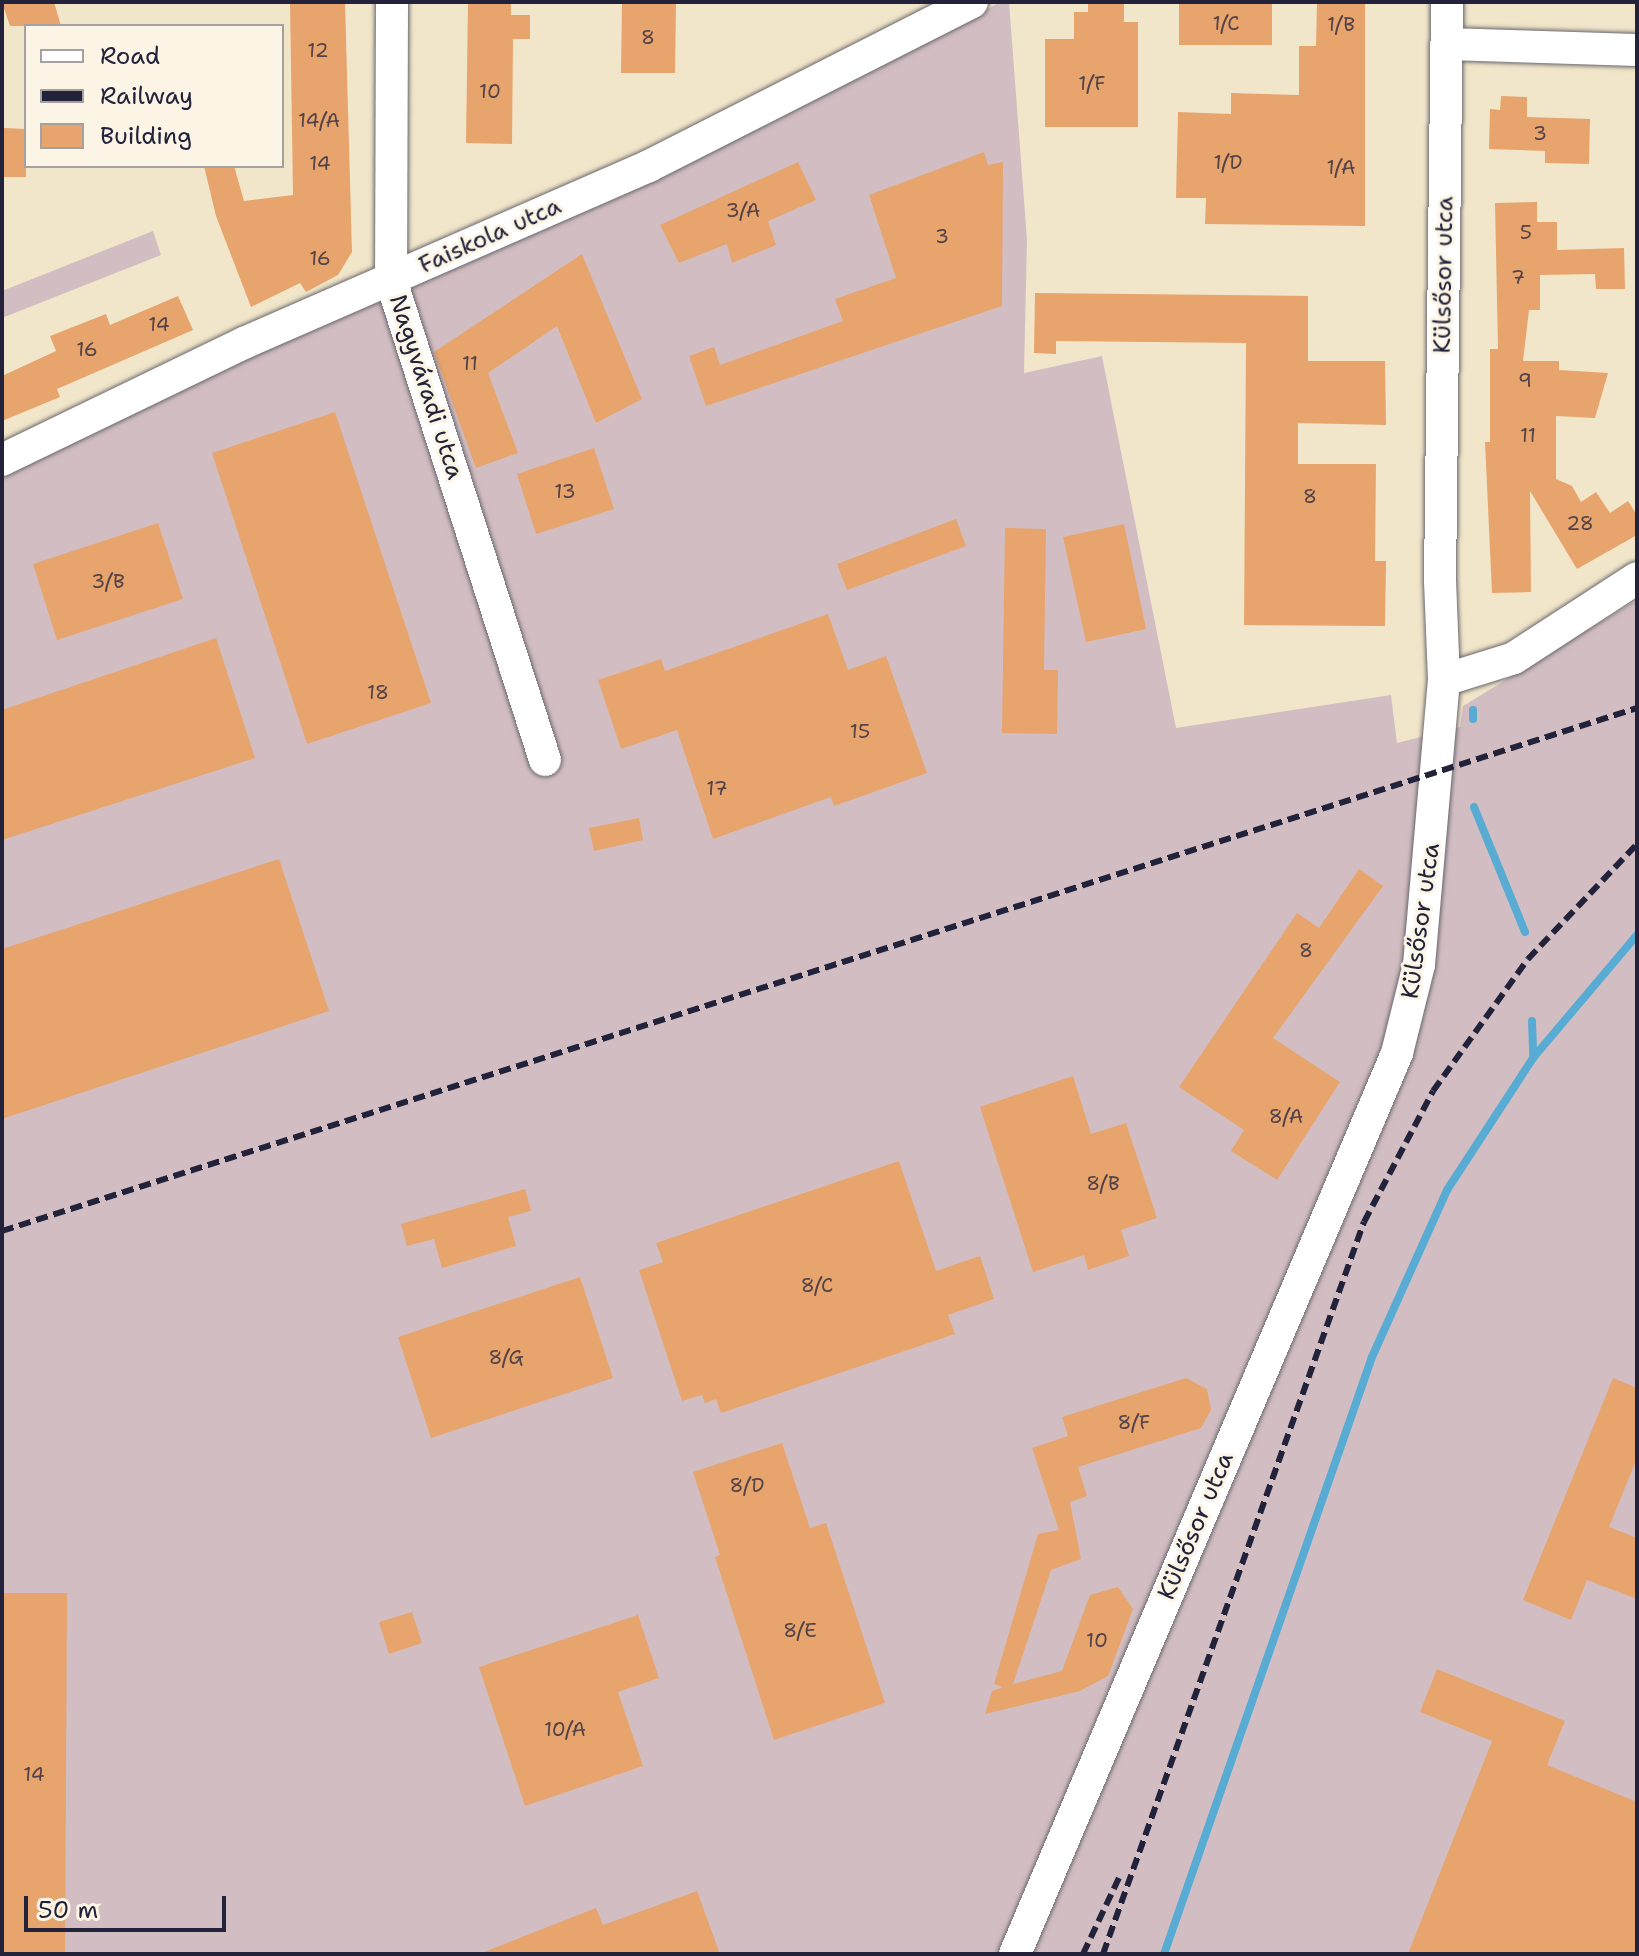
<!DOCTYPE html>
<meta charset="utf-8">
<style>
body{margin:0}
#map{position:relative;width:1639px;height:1956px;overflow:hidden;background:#f1e6ca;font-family:"Shantell Sans",sans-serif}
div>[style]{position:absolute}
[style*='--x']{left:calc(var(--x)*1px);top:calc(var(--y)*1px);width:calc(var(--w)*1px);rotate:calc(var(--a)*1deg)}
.industrial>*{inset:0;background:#d2bec2}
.stream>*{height:8px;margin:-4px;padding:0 4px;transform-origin:4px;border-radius:4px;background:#58acd4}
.building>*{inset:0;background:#e7a46d}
.roads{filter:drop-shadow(0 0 2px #6a676d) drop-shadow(0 0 2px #6a676d)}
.minor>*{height:32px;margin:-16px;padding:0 16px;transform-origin:16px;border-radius:16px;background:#fff}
.rail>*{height:6px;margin-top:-3px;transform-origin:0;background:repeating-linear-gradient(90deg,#22223b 0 12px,transparent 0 18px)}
span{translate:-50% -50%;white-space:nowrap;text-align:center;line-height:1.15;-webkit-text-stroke:6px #fcf5e5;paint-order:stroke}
.number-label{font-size:20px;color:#534248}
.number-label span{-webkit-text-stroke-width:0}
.street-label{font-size:24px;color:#22223b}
.frame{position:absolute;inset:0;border:4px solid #22223b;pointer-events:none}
.legend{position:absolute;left:24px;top:24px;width:260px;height:144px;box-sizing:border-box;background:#fcf5e5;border:2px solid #a5a1a1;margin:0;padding:10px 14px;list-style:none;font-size:24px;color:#22223b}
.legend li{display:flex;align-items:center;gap:16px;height:40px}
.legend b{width:40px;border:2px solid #a5a1a1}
.scale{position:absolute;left:24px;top:1896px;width:202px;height:36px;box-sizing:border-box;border:4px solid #22223b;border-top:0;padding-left:10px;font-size:24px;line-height:28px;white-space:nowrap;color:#22223b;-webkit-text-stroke:6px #fcf5e5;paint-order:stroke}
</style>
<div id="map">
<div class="industrial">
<div style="clip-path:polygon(1000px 2px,1009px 2px,1027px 240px,1024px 373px,1102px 356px,1176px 728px,1391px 695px,1397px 743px,1460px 727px,1463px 706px,1637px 600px,1637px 1954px,2px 1954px,2px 475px,247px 356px,948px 32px)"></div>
<div style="clip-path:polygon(153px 231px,161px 255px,2px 318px,2px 291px)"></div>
</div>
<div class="stream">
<div style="--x:1473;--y:719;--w:9;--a:-90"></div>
<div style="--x:1474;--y:807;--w:135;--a:67.8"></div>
<div style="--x:1532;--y:1021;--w:37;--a:88"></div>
<div style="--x:1164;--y:1954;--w:632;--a:-70.79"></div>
<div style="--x:1372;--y:1357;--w:183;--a:-65.8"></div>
<div style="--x:1447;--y:1190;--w:158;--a:-56.9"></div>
<div style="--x:1533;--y:1058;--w:161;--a:-49.8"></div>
</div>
<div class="building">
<div style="clip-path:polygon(2px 2px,54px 2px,61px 26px,10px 26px)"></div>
<div style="clip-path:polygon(345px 2px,352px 252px,338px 275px,306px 292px,300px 283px,251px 307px,216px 216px,204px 166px,234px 166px,244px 201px,293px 195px,290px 3px)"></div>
<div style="clip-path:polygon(468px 2px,511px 2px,511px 15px,530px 15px,530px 39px,513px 39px,512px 144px,466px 143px)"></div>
<div style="clip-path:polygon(622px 2px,676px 2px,675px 73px,621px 73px)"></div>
<div style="clip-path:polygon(1088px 2px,1124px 2px,1124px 22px,1138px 22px,1138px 127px,1045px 127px,1045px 39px,1074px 39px,1074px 12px,1088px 12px)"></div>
<div style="clip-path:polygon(1179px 2px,1272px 2px,1272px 45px,1179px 45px)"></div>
<div style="clip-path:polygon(1317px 2px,1365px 2px,1365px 226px,1205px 224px,1206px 198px,1176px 198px,1178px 112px,1231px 114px,1231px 93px,1299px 95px,1299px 46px,1316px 46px)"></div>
<div style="clip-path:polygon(1501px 96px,1527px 97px,1527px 117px,1590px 119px,1589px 164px,1545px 163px,1545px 151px,1489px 149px,1490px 109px,1500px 110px)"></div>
<div style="clip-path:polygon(4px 128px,26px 129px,26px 177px,2px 177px)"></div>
<div style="clip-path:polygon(984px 152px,988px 165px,1003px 162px,1002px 306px,706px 406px,689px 356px,714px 347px,720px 365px,843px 321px,835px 299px,896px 278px,869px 195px)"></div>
<div style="clip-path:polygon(798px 162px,816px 200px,768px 221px,776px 245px,732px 263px,727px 244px,679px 263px,660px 225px)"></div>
<div style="clip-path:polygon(1537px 202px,1537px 222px,1557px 222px,1557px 250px,1624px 248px,1625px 289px,1596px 289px,1595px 274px,1540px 275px,1540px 310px,1529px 310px,1523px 361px,1559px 361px,1559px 370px,1608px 373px,1595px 418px,1556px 416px,1556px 479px,1572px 486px,1581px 502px,1596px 492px,1610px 513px,1628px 501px,1637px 515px,1637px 535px,1577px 569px,1530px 491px,1531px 592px,1492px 593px,1485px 442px,1490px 442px,1490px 349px,1498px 349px,1495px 203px)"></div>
<div style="clip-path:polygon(582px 254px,642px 399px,596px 423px,557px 326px,488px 373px,518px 453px,476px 468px,434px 352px)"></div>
<div style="clip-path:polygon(1035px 293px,1308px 296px,1308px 361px,1385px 361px,1386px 425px,1298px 423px,1298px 464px,1376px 464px,1375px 561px,1386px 561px,1385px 626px,1244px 625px,1246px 343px,1056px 341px,1056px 354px,1034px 353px)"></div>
<div style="clip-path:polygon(178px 296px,193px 330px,57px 389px,60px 397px,2px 421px,2px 376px,56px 351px,50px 336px,106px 314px,110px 325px)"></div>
<div style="clip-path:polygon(335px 412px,431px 703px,307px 744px,212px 453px)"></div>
<div style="clip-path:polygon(594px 448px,614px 509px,536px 534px,517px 474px)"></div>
<div style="clip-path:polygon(956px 519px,966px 546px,847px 590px,837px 564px)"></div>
<div style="clip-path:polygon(158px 523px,183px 599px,57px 640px,33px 564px)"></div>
<div style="clip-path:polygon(1124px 524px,1146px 629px,1086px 642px,1063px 537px)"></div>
<div style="clip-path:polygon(1005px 528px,1046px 529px,1044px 670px,1058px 670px,1057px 734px,1002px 733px)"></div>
<div style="clip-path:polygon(828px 614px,848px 670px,886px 656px,927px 773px,834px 806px,831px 797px,713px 839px,677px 730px,621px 749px,598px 680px,661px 659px,665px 671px)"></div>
<div style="clip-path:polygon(216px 638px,255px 758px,2px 840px,2px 710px)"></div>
<div style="clip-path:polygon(639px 818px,643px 840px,594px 851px,589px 828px)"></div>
<div style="clip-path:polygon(279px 859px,329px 1011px,2px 1119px,2px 949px)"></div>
<div style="clip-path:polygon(1359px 869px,1383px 886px,1273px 1038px,1340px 1082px,1277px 1180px,1231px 1151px,1244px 1130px,1179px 1087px,1297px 913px,1319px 928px)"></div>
<div style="clip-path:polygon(1073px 1076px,1091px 1134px,1126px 1123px,1157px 1218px,1121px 1230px,1129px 1256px,1088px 1270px,1084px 1255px,1033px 1272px,980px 1107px)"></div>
<div style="clip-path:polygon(899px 1161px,936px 1271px,980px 1256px,994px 1299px,948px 1315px,955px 1334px,721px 1413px,716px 1399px,705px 1403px,702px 1395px,682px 1401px,639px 1270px,663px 1262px,656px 1243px)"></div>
<div style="clip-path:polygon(525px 1189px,531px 1211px,508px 1217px,516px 1246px,442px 1268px,434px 1239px,407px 1246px,401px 1224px)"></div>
<div style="clip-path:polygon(580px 1277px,613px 1378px,431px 1438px,398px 1337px)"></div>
<div style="clip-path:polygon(1186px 1378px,1207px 1389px,1211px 1410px,1201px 1428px,1078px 1467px,1087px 1496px,1070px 1502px,1081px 1559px,1051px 1570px,1013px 1684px,1062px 1671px,1090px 1595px,1118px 1587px,1133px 1609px,1108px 1676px,1080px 1691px,985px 1714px,992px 1691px,1003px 1687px,994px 1684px,1038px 1534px,1059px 1530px,1032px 1448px,1068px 1436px,1062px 1417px)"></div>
<div style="clip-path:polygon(1613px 1378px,1637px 1388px,1637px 1458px,1609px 1527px,1637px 1538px,1637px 1599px,1587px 1580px,1571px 1620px,1523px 1600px)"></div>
<div style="clip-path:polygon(782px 1443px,810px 1528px,826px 1523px,885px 1703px,774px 1740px,715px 1557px,720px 1555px,693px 1472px)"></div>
<div style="clip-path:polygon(2px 1593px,67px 1593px,65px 1954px,2px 1954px)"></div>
<div style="clip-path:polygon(412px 1612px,422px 1643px,389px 1654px,379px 1622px)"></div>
<div style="clip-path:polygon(638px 1615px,659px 1678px,618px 1692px,643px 1766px,525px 1806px,479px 1667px)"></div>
<div style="clip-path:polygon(1437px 1669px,1565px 1721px,1547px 1765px,1637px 1802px,1637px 1954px,1408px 1954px,1492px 1741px,1420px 1712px)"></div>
<div style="clip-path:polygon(697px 1891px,720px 1954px,479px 1954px,596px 1908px,603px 1925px)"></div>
</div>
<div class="roads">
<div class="minor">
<div style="--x:392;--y:2;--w:278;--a:90.2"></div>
<div style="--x:391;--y:280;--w:504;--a:72.21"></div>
<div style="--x:1448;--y:44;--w:189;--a:1.8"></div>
<div style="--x:2;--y:460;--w:269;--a:-25.8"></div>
<div style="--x:244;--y:343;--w:442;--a:-23.6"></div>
<div style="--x:649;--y:166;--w:362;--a:-26.9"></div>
<div style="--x:1444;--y:680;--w:73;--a:-17.4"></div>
<div style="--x:1514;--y:658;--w:147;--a:-33"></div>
<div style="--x:1015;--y:1954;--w:979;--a:-67.02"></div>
<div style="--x:1397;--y:1053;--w:91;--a:-76"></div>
<div style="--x:1419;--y:965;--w:286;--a:-85"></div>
<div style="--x:1444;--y:680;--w:98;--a:-92.3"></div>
<div style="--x:1440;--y:582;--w:580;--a:-89.31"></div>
</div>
</div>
<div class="rail">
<div style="--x:2;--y:1231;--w:1717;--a:-17.74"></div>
<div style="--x:1083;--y:1954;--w:84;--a:-64.7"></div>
<div style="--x:1103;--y:1954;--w:777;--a:-70.38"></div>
<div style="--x:1364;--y:1222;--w:148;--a:-62.2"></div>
<div style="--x:1433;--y:1091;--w:163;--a:-54.3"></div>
<div style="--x:1528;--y:959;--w:158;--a:-46.5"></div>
</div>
<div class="number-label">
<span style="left:1226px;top:23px">1/C</span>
<span style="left:1341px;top:24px">1/B</span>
<span style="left:648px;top:37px">8</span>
<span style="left:318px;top:50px">12</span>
<span style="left:1092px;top:83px">1/F</span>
<span style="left:490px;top:91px">10</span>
<span style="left:319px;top:120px">14/A</span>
<span style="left:1540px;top:133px">3</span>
<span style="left:1228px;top:162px">1/D</span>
<span style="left:320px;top:163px">14</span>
<span style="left:1341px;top:167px">1/A</span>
<span style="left:743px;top:210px">3/A</span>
<span style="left:1526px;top:232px">5</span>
<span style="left:942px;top:236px">3</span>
<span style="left:320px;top:258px">16</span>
<span style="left:1518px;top:277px">7</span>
<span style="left:159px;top:324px">14</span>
<span style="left:87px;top:349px">16</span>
<span style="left:470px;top:363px">11</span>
<span style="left:1525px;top:380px">9</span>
<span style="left:1528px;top:435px">11</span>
<span style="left:565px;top:491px">13</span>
<span style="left:1310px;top:496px">8</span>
<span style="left:1580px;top:523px">28</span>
<span style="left:108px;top:581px">3/B</span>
<span style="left:378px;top:692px">18</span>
<span style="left:860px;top:731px">15</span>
<span style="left:717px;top:788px">17</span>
<span style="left:1306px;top:950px">8</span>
<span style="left:1286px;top:1116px">8/A</span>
<span style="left:1103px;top:1183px">8/B</span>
<span style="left:817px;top:1285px">8/C</span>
<span style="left:506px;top:1357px">8/G</span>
<span style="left:1134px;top:1422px">8/F</span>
<span style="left:747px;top:1485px">8/D</span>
<span style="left:800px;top:1630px">8/E</span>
<span style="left:1097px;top:1640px">10</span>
<span style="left:565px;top:1729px">10/A</span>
<span style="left:34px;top:1774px">14</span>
</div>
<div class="street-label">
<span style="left:490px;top:236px;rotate:-24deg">Faiskola utca</span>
<span style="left:1444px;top:275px;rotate:-89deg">Külsősor utca</span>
<span style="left:426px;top:387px;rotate:72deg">Nagyváradi utca</span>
<span style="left:1421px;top:921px;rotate:-82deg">Külsősor utca</span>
<span style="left:1196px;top:1526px;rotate:-67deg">Külsősor utca</span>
</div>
<div class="frame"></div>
<ul class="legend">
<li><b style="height:10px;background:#fff"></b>Road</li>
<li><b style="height:10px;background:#22223b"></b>Railway</li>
<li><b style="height:22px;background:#e7a46d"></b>Building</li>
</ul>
<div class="scale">50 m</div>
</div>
